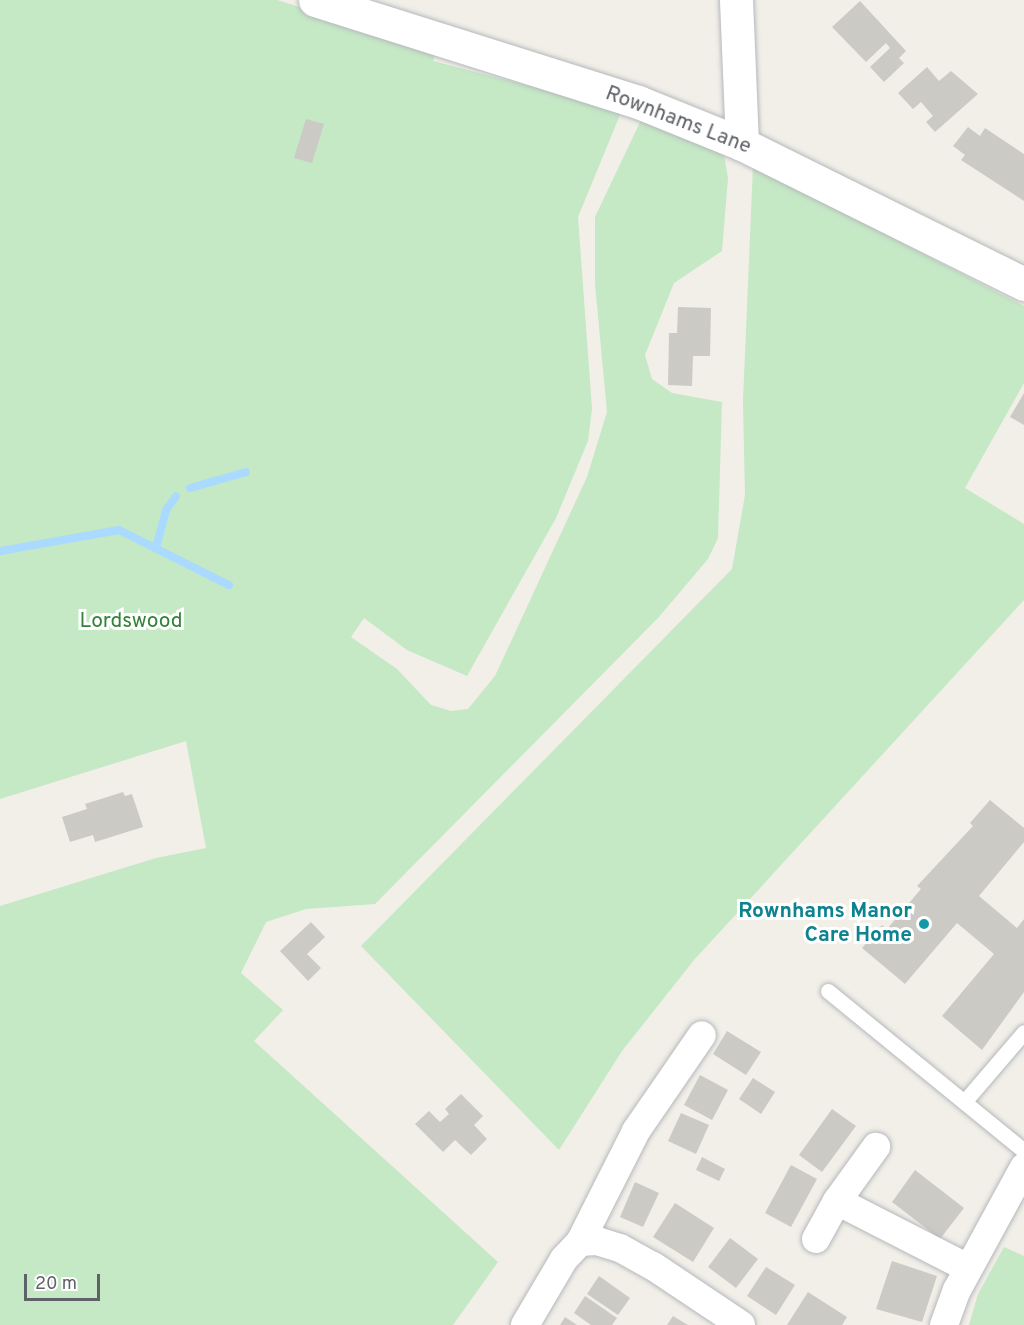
<!DOCTYPE html>
<style>
body{margin:0}
#map{position:relative;width:1024px;height:1325px;overflow:hidden;background:#f1efe8;font-family:Overpass,sans-serif}
div>[style]{position:absolute}
[style*='--x']{left:calc(var(--x)*1px);top:calc(var(--y)*1px);width:calc(var(--w)*1px);rotate:calc(var(--a)*1deg)}
.green>*{inset:0;background:#c5e8c5}
.stream>*{height:8px;margin:-4px;padding:0 4px;transform-origin:4px;border-radius:4px;background:#aadaff}
.building>*{inset:0;background:#cccac5}
.roads{filter:drop-shadow(0 0 2px #b5b8bc) drop-shadow(0 0 2px #b5b8bc)}
.lane>*{height:15px;margin:-7.5px;padding:0 7.5px;transform-origin:7.5px;border-radius:7.5px;background:#fff}
.street>*{height:28px;margin:-14px;padding:0 14px;transform-origin:14px;border-radius:14px;background:#fff}
.secondary>*{height:33px;margin:-16.5px;padding:0 16.5px;transform-origin:16.5px;border-radius:16.5px;background:#fff}
.dots>*{width:16px;height:16px;translate:-50% -50%;box-sizing:border-box;border:3px solid #fff;border-radius:50%}
span{translate:-50% -50%;white-space:nowrap;text-align:center;line-height:1.15;-webkit-text-stroke:6px #fff;paint-order:stroke}
.street-label{font-size:21px;color:#5f6368}
.park-label{font-size:21px;color:#348238}
.culture-label{font-size:21px;color:#0d838f;font-weight:700}
.right{translate:-100% -50%;text-align:right}
.scale{position:absolute;left:24px;top:1274px;width:76px;height:27px;box-sizing:border-box;border:3px solid #5f6368;border-top:0;padding-left:8px;font-size:18px;line-height:21px;white-space:nowrap;color:#5f6368;-webkit-text-stroke:4px #fff;paint-order:stroke}
</style>
<div id="map">
<div class="green">
<div style="clip-path:polygon(0 0,277px 0,437px 50px,433px 61px,622px 110px,578px 217px,592px 409px,588px 441px,556px 518px,467px 676px,407px 650px,364px 618px,351px 637px,397px 669px,431px 705px,451px 711px,468px 709px,495px 676px,587px 477px,607px 412px,595px 284px,595px 217px,642px 118px,723px 149px,728px 178px,722px 251px,674px 283px,645px 355px,652px 379px,672px 393px,722px 402px,718px 538px,708px 559px,658px 618px,375px 904px,306px 909px,266px 922px,241px 973px,283px 1010px,254px 1041px,498px 1262px,453px 1325px,0 1325px,0 906px,156px 858px,206px 848px,186px 741px,0 799px)"></div>
<div style="clip-path:polygon(753px 166px,1024px 306px,1024px 383px,965px 488px,1024px 524px,1024px 600px,694px 960px,622px 1051px,559px 1150px,361px 946px,732px 569px,745px 495px,743px 401px)"></div>
<div style="clip-path:polygon(1004px 1247px,1024px 1256px,1024px 1325px,969px 1325px,978px 1294px)"></div>
</div>
<div class="stream">
<div style="--x:190;--y:488;--w:58;--a:-15.9"></div>
<div style="--x:156;--y:548;--w:39;--a:-75"></div>
<div style="--x:166;--y:510;--w:17;--a:-54"></div>
<div style="--x:0;--y:551;--w:121;--a:-10"></div>
<div style="--x:119;--y:530;--w:123;--a:26.6"></div>
</div>
<div class="building">
<div style="clip-path:polygon(860px 1px,906px 51px,899px 58px,904px 63px,884px 82px,870px 67px,890px 48px,886px 43px,866px 62px,832px 27px)"></div>
<div style="clip-path:polygon(927px 67px,939px 81px,951px 71px,978px 94px,935px 132px,926px 122px,933px 116px,921px 102px,913px 109px,898px 93px)"></div>
<div style="clip-path:polygon(306px 119px,324px 124px,312px 163px,294px 158px)"></div>
<div style="clip-path:polygon(968px 127px,980px 136px,985px 128px,1024px 154px,1024px 201px,961px 160px,965px 155px,953px 146px)"></div>
<div style="clip-path:polygon(678px 307px,711px 308px,710px 356px,693px 356px,692px 386px,668px 385px,669px 333px,677px 333px)"></div>
<div style="clip-path:polygon(1024px 393px,1024px 425px,1010px 417px)"></div>
<div style="clip-path:polygon(123px 792px,125px 796px,132px 794px,143px 827px,95px 842px,93px 835px,70px 842px,62px 817px,87px 809px,85px 804px)"></div>
<div style="clip-path:polygon(990px 800px,1024px 828px,1024px 842px,979px 896px,1017px 928px,1024px 919px,1024px 992px,982px 1050px,942px 1016px,994px 954px,957px 923px,905px 984px,862px 948px,882px 925px,887px 929px,921px 889px,917px 886px,973px 826px,970px 823px)"></div>
<div style="clip-path:polygon(311px 922px,325px 937px,307px 954px,321px 968px,308px 981px,280px 951px)"></div>
<div style="clip-path:polygon(727px 1031px,761px 1052px,746px 1075px,713px 1054px)"></div>
<div style="clip-path:polygon(700px 1075px,728px 1090px,712px 1120px,684px 1105px)"></div>
<div style="clip-path:polygon(753px 1078px,775px 1092px,761px 1114px,739px 1099px)"></div>
<div style="clip-path:polygon(461px 1094px,483px 1116px,474px 1125px,487px 1139px,471px 1155px,455px 1140px,443px 1152px,415px 1124px,429px 1111px,440px 1122px,449px 1114px,445px 1109px)"></div>
<div style="clip-path:polygon(832px 1109px,856px 1126px,822px 1172px,799px 1155px)"></div>
<div style="clip-path:polygon(681px 1113px,709px 1125px,696px 1154px,668px 1141px)"></div>
<div style="clip-path:polygon(702px 1157px,725px 1169px,719px 1181px,696px 1170px)"></div>
<div style="clip-path:polygon(791px 1165px,817px 1179px,791px 1227px,765px 1213px)"></div>
<div style="clip-path:polygon(915px 1170px,964px 1208px,940px 1239px,892px 1202px)"></div>
<div style="clip-path:polygon(635px 1182px,659px 1193px,643px 1227px,620px 1217px)"></div>
<div style="clip-path:polygon(675px 1203px,714px 1228px,693px 1262px,653px 1237px)"></div>
<div style="clip-path:polygon(730px 1238px,758px 1259px,736px 1288px,708px 1267px)"></div>
<div style="clip-path:polygon(892px 1261px,937px 1276px,922px 1322px,876px 1309px)"></div>
<div style="clip-path:polygon(766px 1267px,795px 1285px,776px 1315px,747px 1296px)"></div>
<div style="clip-path:polygon(599px 1276px,630px 1298px,618px 1315px,587px 1294px)"></div>
<div style="clip-path:polygon(808px 1292px,847px 1317px,842px 1325px,787px 1325px)"></div>
<div style="clip-path:polygon(585px 1296px,617px 1318px,612px 1325px,591px 1325px,574px 1313px)"></div>
<div style="clip-path:polygon(673px 1316px,688px 1325px,667px 1325px)"></div>
<div style="clip-path:polygon(565px 1317px,577px 1325px,560px 1325px)"></div>
</div>
<div class="roads">
<div class="lane">
<div style="--x:828;--y:991;--w:253;--a:39.2"></div>
<div style="--x:964;--y:1102;--w:92;--a:-49.4"></div>
</div>
<div class="street">
<div style="--x:837;--y:1201;--w:147;--a:27.1"></div>
<div style="--x:816;--y:1239;--w:43;--a:-61.1"></div>
<div style="--x:837;--y:1201;--w:67;--a:-54.2"></div>
<div style="--x:580;--y:1242;--w:124;--a:-63.2"></div>
<div style="--x:636;--y:1131;--w:116;--a:-55.5"></div>
<div style="--x:525;--y:1325;--w:77;--a:-59.4"></div>
<div style="--x:564;--y:1259;--w:23;--a:-47"></div>
<div style="--x:580;--y:1242;--w:17;--a:-3"></div>
<div style="--x:597;--y:1241;--w:24;--a:17"></div>
<div style="--x:620;--y:1248;--w:38;--a:29"></div>
<div style="--x:653;--y:1266;--w:106;--a:33.8"></div>
<div style="--x:944;--y:1325;--w:37;--a:-70"></div>
<div style="--x:957;--y:1290;--w:140;--a:-61.4"></div>
</div>
<div class="secondary">
<div style="--x:315;--y:0;--w:339;--a:17.5"></div>
<div style="--x:638;--y:102;--w:112;--a:22"></div>
<div style="--x:742;--y:144;--w:315;--a:26.4"></div>
<div style="--x:736;--y:0;--w:144;--a:87.6"></div>
</div>
</div>
<div class="dots">
<div style="left:924px;top:924px;background:#0f9aa8"></div>
</div>
<div class="street-label">
<span style="left:678px;top:121px;rotate:21deg">Rownhams Lane</span>
</div>
<div class="park-label">
<span style="left:131px;top:622px">Lordswood</span>
</div>
<div class="culture-label">
<span class="right" style="left:912px;top:924px">Rownhams Manor<br>Care Home</span>
</div>
<div class="scale">20 m</div>
</div>
